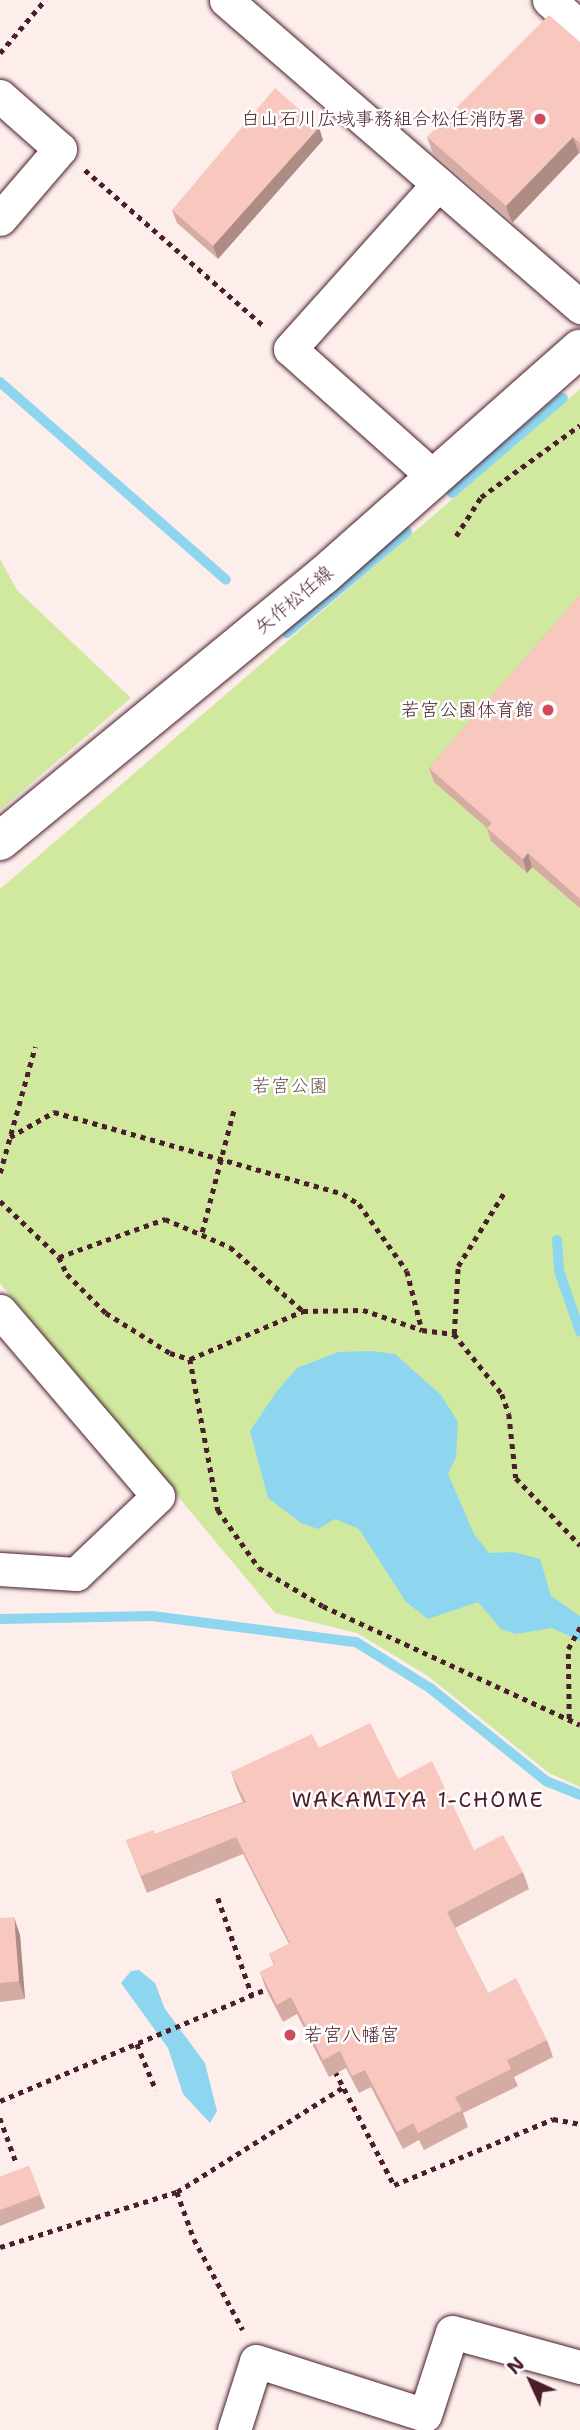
<!DOCTYPE html>
<meta charset="utf-8">
<style>
body{margin:0}
#map{position:relative;width:580px;height:2430px;overflow:hidden;background:#fdeeec;font-family:"Shantell Sans","Klee One",sans-serif}
div>[style]{position:absolute}
[style*='--x']{left:calc(var(--x)*1px);top:calc(var(--y)*1px);width:calc(var(--w)*1px);rotate:calc(var(--a)*1deg)}
.green>*{inset:0;background:#d1e99f}
.water>*{inset:0;background:#8ed5f0}
.stream>*{height:10px;margin:-5px;padding:0 5px;transform-origin:5px;border-radius:5px;background:#8ed5f0}
.path>*{height:4.5px;margin-top:-2.25px;transform-origin:0;background:repeating-linear-gradient(90deg,#4a1f2b 0 5px,transparent 0 10px)}
.roads{filter:drop-shadow(0 0 2px #4a1f2b) drop-shadow(0 0 2px #4a1f2b)}
.minor>*{height:33px;margin:-16.5px;padding:0 16.5px;transform-origin:16.5px;border-radius:16.5px;background:#fff}
.secondary>*{height:38px;margin:-19px;padding:0 19px;transform-origin:19px;border-radius:19px;background:#fff}
.wall>*{inset:0;background:#d5aca4}
.shaded-wall>*{inset:0;background:#ae8c86}
.building>*{inset:0;background:#f8c8bf}
.dots>*{width:19px;height:19px;translate:-50% -50%;box-sizing:border-box;border:4px solid #fff;border-radius:50%}
span{translate:-50% -50%;white-space:nowrap;text-align:center;line-height:1.15;-webkit-text-stroke:5px #fff;paint-order:stroke}
.poi-label{font-size:19px;color:#4a1f2b}
.right{translate:-100% -50%;text-align:right}
.left{translate:0 -50%;text-align:left}
.street-label{font-size:19px;color:#4a1f2b}
.park-label{font-size:19px;color:#6c5248}
.neighbourhood-label{font-size:21px;color:#4a1f2b;letter-spacing:2px}
.north{position:absolute;left:496px;top:2346px;width:70px;height:70px;-webkit-text-stroke:5px #fff;paint-order:stroke;rotate:315deg;font-size:19px;font-weight:700;line-height:28px;text-align:center;color:#4a1f2b}
.north::after{content:'';display:block;margin:auto;width:24px;height:32px;background:#4a1f2b;clip-path:polygon(50% 0,100% 100%,50% 72%,0 100%)}
</style>
<div id="map">
<div class="green">
<div style="clip-path:polygon(580px 389px,580px 1787px,549px 1773px,428px 1676px,357px 1633px,275px 1613px,0 1283px,0 889px)"></div>
<div style="clip-path:polygon(0 559px,17px 590px,131px 698px,0 810px)"></div>
</div>
<div class="water">
<div style="clip-path:polygon(371px 1351px,395px 1354px,441px 1395px,458px 1422px,456px 1457px,448px 1474px,474px 1534px,489px 1553px,513px 1552px,540px 1559px,551px 1596px,580px 1616px,580px 1641px,552px 1628px,516px 1634px,501px 1629px,478px 1602px,428px 1619px,406px 1602px,359px 1529px,335px 1519px,318px 1529px,301px 1523px,268px 1498px,250px 1431px,277px 1391px,297px 1368px,338px 1352px)"></div>
<div style="clip-path:polygon(139px 1970px,155px 1983px,165px 2009px,205px 2063px,217px 2111px,210px 2123px,183px 2094px,168px 2048px,121px 1983px,131px 1971px)"></div>
</div>
<div class="stream">
<div style="--x:0;--y:382;--w:300;--a:41.2"></div>
<div style="--x:452;--y:493;--w:146;--a:-40.6"></div>
<div style="--x:287;--y:633;--w:157;--a:-40.1"></div>
<div style="--x:557;--y:1240;--w:31;--a:86"></div>
<div style="--x:559;--y:1271;--w:64;--a:70.7"></div>
<div style="--x:0;--y:1619;--w:152;--a:-1.1"></div>
<div style="--x:152;--y:1616;--w:206;--a:7.3"></div>
<div style="--x:356;--y:1642;--w:87;--a:31.9"></div>
<div style="--x:430;--y:1688;--w:149;--a:38.7"></div>
<div style="--x:546;--y:1781;--w:37;--a:22"></div>
</div>
<div class="path">
<div style="--x:0;--y:53;--w:70;--a:-49.7"></div>
<div style="--x:85;--y:170;--w:239;--a:41.1"></div>
<div style="--x:456;--y:536;--w:46;--a:-57.3"></div>
<div style="--x:481;--y:497;--w:122;--a:-36"></div>
<div style="--x:10;--y:1137;--w:51;--a:-29.6"></div>
<div style="--x:54;--y:1112;--w:300;--a:15.8"></div>
<div style="--x:343;--y:1194;--w:19;--a:32"></div>
<div style="--x:359;--y:1204;--w:82;--a:54.4"></div>
<div style="--x:407;--y:1271;--w:61;--a:75.7"></div>
<div style="--x:0;--y:1173;--w:131;--a:-74.5"></div>
<div style="--x:0;--y:1201;--w:81;--a:43.5"></div>
<div style="--x:59;--y:1257;--w:19;--a:65"></div>
<div style="--x:67;--y:1274;--w:55;--a:45"></div>
<div style="--x:106;--y:1313;--w:75;--a:32"></div>
<div style="--x:170;--y:1353;--w:21;--a:17"></div>
<div style="--x:190;--y:1359;--w:123;--a:-23"></div>
<div style="--x:303;--y:1311;--w:60;--a:-1"></div>
<div style="--x:363;--y:1310;--w:62;--a:18.7"></div>
<div style="--x:422;--y:1330;--w:32;--a:7"></div>
<div style="--x:454;--y:1334;--w:68;--a:-86.6"></div>
<div style="--x:458;--y:1266;--w:86;--a:-57.8"></div>
<div style="--x:202;--y:1232;--w:127;--a:-75.4"></div>
<div style="--x:59;--y:1257;--w:113;--a:-19.7"></div>
<div style="--x:165;--y:1219;--w:71;--a:23.3"></div>
<div style="--x:230;--y:1247;--w:97;--a:41.2"></div>
<div style="--x:454;--y:1334;--w:77;--a:51.3"></div>
<div style="--x:502;--y:1394;--w:21;--a:71"></div>
<div style="--x:509;--y:1414;--w:64;--a:83.8"></div>
<div style="--x:516;--y:1478;--w:93;--a:46.3"></div>
<div style="--x:190;--y:1359;--w:154;--a:79.5"></div>
<div style="--x:218;--y:1510;--w:71;--a:54.7"></div>
<div style="--x:259;--y:1568;--w:74;--a:30.7"></div>
<div style="--x:323;--y:1606;--w:283;--a:24.8"></div>
<div style="--x:569;--y:1719;--w:70;--a:-90.8"></div>
<div style="--x:568;--y:1649;--w:25;--a:-61"></div>
<div style="--x:218;--y:1898;--w:103;--a:70.7"></div>
<div style="--x:137;--y:2044;--w:50;--a:67.6"></div>
<div style="--x:335;--y:2071;--w:128;--a:62.6"></div>
<div style="--x:394;--y:2185;--w:172;--a:-22.5"></div>
<div style="--x:553;--y:2119;--w:27;--a:10"></div>
<div style="--x:0;--y:2101;--w:294;--a:-22.8"></div>
<div style="--x:0;--y:2118;--w:47;--a:70"></div>
<div style="--x:177;--y:2192;--w:50;--a:70.1"></div>
<div style="--x:194;--y:2239;--w:103;--a:61.7"></div>
<div style="--x:0;--y:2247;--w:185;--a:-17.3"></div>
<div style="--x:177;--y:2192;--w:197;--a:-32.2"></div>
</div>
<div class="roads">
<div class="minor">
<div style="--x:226;--y:0;--w:469;--a:40.9"></div>
<div style="--x:549;--y:0;--w:41;--a:41.1"></div>
<div style="--x:0;--y:96;--w:80;--a:41.5"></div>
<div style="--x:60;--y:149;--w:92;--a:130.6"></div>
<div style="--x:435;--y:478;--w:194;--a:-138.3"></div>
<div style="--x:290;--y:349;--w:222;--a:-48.1"></div>
<div style="--x:0;--y:1311;--w:243;--a:49.5"></div>
<div style="--x:158;--y:1496;--w:113;--a:136.4"></div>
<div style="--x:76;--y:1574;--w:76;--a:-176.2"></div>
<div style="--x:234;--y:2430;--w:72;--a:-72.3"></div>
<div style="--x:256;--y:2361;--w:177;--a:17.7"></div>
<div style="--x:425;--y:2415;--w:87;--a:-72"></div>
<div style="--x:452;--y:2332;--w:133;--a:15.3"></div>
</div>
<div class="secondary">
<div style="--x:0;--y:841;--w:418;--a:-39.4"></div>
<div style="--x:323;--y:576;--w:343;--a:-41.5"></div>
</div>
</div>
<div class="wall">
<div style="clip-path:polygon(580px 42px,580px 154px,579px 153px,512px 223px,433px 154px,427px 137px)"></div>
<div style="clip-path:polygon(323px 140px,218px 259px,177px 223px,172px 210px)"></div>
<div style="clip-path:polygon(580px 595px,580px 908px,532px 867px,527px 873px,491px 841px,487px 828px,434px 782px,429px 768px)"></div>
<div style="clip-path:polygon(319px 1748px,398px 1779px,474px 1850px,523px 1872px,529px 1889px,455px 1928px,488px 1993px,547px 2040px,553px 2057px,514px 2077px,518px 2086px,463px 2113px,468px 2127px,424px 2150px,419px 2140px,403px 2149px,371px 2087px,359px 2093px,346px 2068px,329px 2077px,297px 2014px,283px 2022px,266px 1989px,260px 1972px,274px 1965px,269px 1954px,289px 1944px,243px 1854px,147px 1893px,126px 1840px,155px 1834px,243px 1802px,237px 1789px,231px 1772px)"></div>
<div style="clip-path:polygon(0 1918px,20px 1935px,25px 1999px,0 2002px)"></div>
<div style="clip-path:polygon(29px 2166px,45px 2208px,0 2226px,0 2177px)"></div>
</div>
<div class="shaded-wall">
<div style="clip-path:polygon(319px 127px,323px 140px,218px 259px,213px 246px)"></div>
<div style="clip-path:polygon(573px 137px,579px 153px,512px 223px,506px 206px)"></div>
<div style="clip-path:polygon(528px 853px,532px 867px,527px 873px,523px 859px)"></div>
<div style="clip-path:polygon(14px 1917px,20px 1935px,25px 1999px,19px 1981px)"></div>
</div>
<div class="building">
<div style="clip-path:polygon(549px 15px,580px 42px,580px 143px,573px 137px,506px 206px,427px 137px)"></div>
<div style="clip-path:polygon(275px 88px,319px 127px,213px 246px,172px 210px)"></div>
<div style="clip-path:polygon(580px 595px,580px 899px,528px 853px,523px 859px,487px 828px,492px 823px,429px 768px)"></div>
<div style="clip-path:polygon(370px 1723px,398px 1779px,432px 1761px,474px 1850px,503px 1835px,523px 1872px,447px 1912px,488px 1993px,516px 1978px,547px 2040px,507px 2060px,511px 2069px,455px 2097px,462px 2110px,418px 2133px,413px 2123px,397px 2132px,365px 2070px,352px 2076px,340px 2051px,323px 2060px,291px 1997px,277px 2005px,260px 1972px,275px 1964px,269px 1954px,290px 1943px,236px 1837px,141px 1876px,126px 1840px,154px 1830px,155px 1834px,246px 1802px,231px 1772px,312px 1734px,319px 1748px)"></div>
<div style="clip-path:polygon(14px 1917px,19px 1981px,0 1983px,0 1918px)"></div>
<div style="clip-path:polygon(29px 2166px,40px 2195px,0 2210px,0 2177px)"></div>
</div>
<div class="dots">
<div style="left:540px;top:119px;background:#d1495b"></div>
<div style="left:548px;top:710px;background:#d1495b"></div>
<div style="left:290px;top:2035px;background:#d1495b"></div>
</div>
<div class="poi-label">
<span class="right" style="left:526px;top:119px">白山石川広域事務組合松任消防署</span>
<span class="right" style="left:534px;top:710px">若宮公園体育館</span>
<span class="left" style="left:304px;top:2035px">若宮八幡宮</span>
</div>
<div class="street-label">
<span style="left:294px;top:600px;rotate:-40deg">矢作松任線</span>
</div>
<div class="park-label">
<span style="left:290px;top:1086px">若宮公園</span>
</div>
<div class="neighbourhood-label">
<span style="left:418px;top:1800px">WAKAMIYA 1-CHOME</span>
</div>
<div class="north">N</div>
</div>
